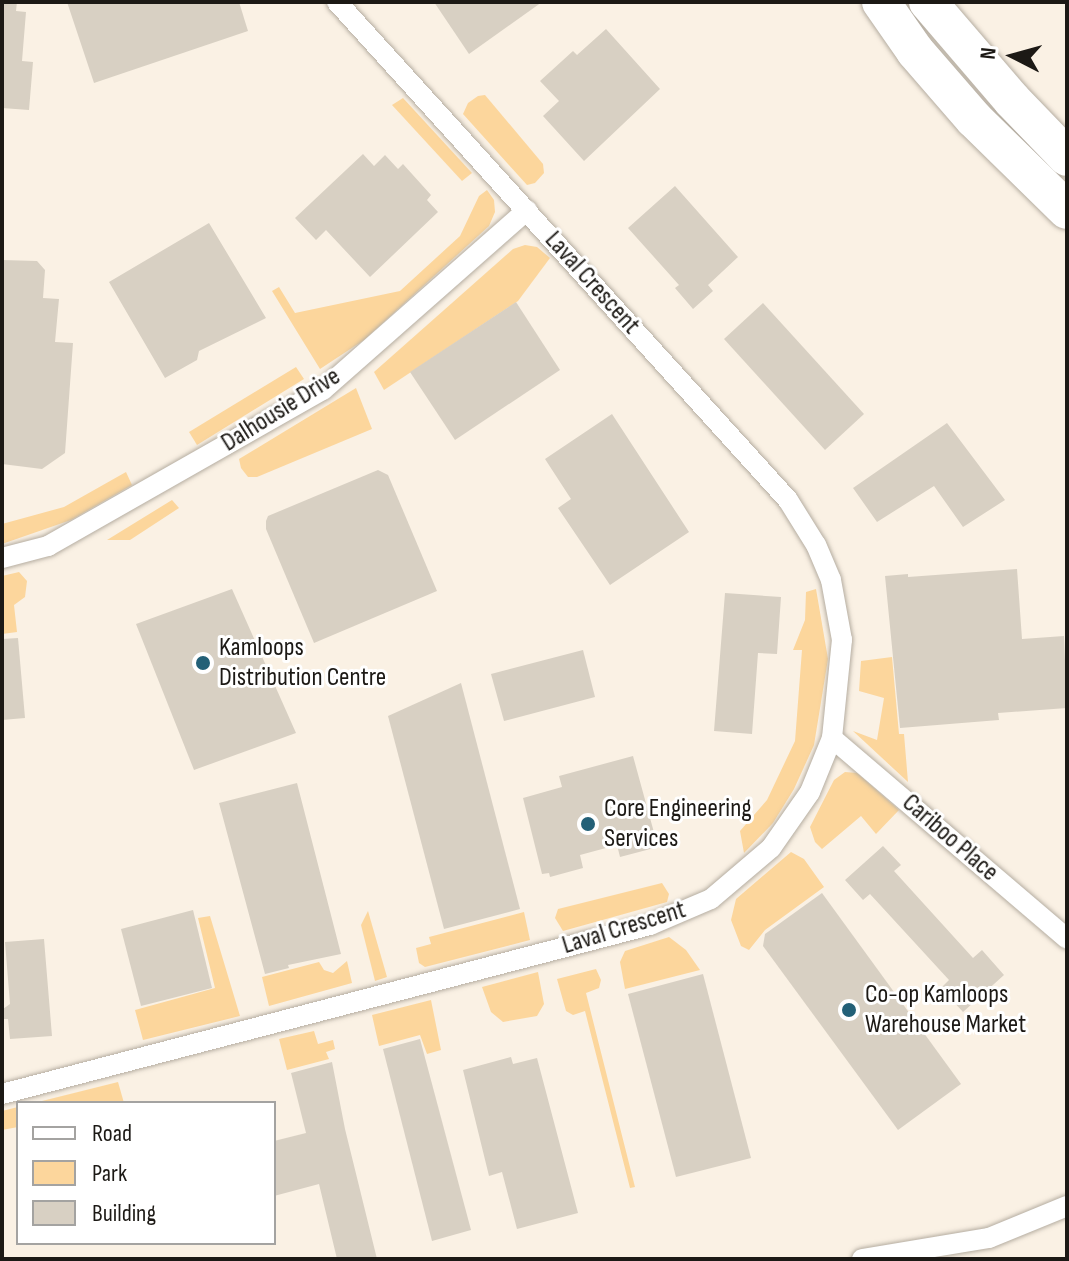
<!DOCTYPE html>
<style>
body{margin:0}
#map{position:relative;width:1069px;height:1261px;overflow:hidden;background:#faf1e4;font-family:"Sofia Sans Condensed",sans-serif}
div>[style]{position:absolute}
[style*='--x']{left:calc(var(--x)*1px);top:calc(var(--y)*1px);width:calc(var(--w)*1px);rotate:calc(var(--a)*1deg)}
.green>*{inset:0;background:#fcd69c}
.building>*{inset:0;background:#d8d0c3}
.roads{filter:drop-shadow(0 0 2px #b5ada1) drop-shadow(0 0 2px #b5ada1)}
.street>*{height:20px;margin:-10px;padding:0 10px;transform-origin:10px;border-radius:10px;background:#fff}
.highway>*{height:38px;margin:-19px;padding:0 19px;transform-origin:19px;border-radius:19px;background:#fff}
.dots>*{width:22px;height:22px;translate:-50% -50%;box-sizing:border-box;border:4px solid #fff;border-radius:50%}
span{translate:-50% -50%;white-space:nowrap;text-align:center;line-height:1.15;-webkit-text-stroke:6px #fff;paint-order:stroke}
.street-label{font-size:26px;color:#1c1915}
.poi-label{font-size:26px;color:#1c1915}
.left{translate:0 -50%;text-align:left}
.frame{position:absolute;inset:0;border:4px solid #1c1915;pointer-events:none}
.legend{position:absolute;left:16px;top:1101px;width:260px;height:144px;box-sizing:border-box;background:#fff;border:2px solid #a4a3a1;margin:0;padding:10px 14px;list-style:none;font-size:24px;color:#1c1915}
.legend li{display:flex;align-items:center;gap:16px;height:40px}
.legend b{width:40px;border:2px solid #a4a3a1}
.north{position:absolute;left:973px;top:16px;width:80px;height:80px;-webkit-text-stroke:6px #fff;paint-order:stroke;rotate:276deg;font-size:22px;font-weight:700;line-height:32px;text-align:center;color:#1c1915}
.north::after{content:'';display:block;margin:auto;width:28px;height:36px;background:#1c1915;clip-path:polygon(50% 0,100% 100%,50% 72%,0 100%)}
</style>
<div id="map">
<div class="green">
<div style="clip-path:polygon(485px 95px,543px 164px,544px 173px,535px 183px,527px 185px,463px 114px,468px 103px,478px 96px)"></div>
<div style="clip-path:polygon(403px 98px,472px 173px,462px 181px,392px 105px)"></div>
<div style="clip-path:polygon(487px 190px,494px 200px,495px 212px,489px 226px,364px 340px,320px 369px,272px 291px,279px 287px,295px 313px,400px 291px,460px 236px,479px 196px)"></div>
<div style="clip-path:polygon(525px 245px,537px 247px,550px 258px,518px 301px,384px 390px,374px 372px,513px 249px)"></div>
<div style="clip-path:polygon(296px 367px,304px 379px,197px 445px,189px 432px)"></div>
<div style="clip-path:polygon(356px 388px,372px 429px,257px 477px,248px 477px,241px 468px,239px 459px)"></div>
<div style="clip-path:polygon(126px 472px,132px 485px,71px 520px,2px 544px,2px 524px,64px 507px)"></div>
<div style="clip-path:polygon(172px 500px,179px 508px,130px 540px,107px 540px)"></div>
<div style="clip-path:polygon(19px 572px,27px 581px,25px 597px,14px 605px,17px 632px,2px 634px,2px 576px)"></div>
<div style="clip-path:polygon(816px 589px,828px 659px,814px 745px,794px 789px,773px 823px,744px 853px,740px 831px,767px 800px,795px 741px,802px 650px,793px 650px,805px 620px,806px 592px)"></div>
<div style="clip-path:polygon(892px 657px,899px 734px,904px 734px,908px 782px,853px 731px,877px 740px,884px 698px,859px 691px,861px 661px)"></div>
<div style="clip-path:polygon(845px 772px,857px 773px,899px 810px,876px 834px,861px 816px,822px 849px,815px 842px,810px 827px,834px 780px)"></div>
<div style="clip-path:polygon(791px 852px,804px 859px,824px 887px,765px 930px,749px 950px,741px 946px,731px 920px,736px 899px)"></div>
<div style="clip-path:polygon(662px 883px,669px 894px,667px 902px,563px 931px,555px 918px,558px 909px)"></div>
<div style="clip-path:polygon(368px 911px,387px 977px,375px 981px,361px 925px)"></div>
<div style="clip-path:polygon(524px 912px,530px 940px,425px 967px,419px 963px,416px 948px,431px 944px,429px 937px)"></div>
<div style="clip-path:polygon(210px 916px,240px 1016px,143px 1040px,135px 1010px,215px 988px,198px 918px)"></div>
<div style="clip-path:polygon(669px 937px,686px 950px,700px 970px,625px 989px,620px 962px,625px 951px)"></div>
<div style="clip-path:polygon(347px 961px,352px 983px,269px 1006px,262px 977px,319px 962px,324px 970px,333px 973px)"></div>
<div style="clip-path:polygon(596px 969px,601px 980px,599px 988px,586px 993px,635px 1187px,630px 1188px,585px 1011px,573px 1015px,566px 1011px,557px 979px)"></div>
<div style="clip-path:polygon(538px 972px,544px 1004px,537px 1016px,503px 1022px,491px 1012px,482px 987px)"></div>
<div style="clip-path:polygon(431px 1000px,441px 1050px,427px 1054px,420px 1035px,379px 1046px,372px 1015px)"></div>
<div style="clip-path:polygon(314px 1031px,318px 1044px,333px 1040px,335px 1049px,326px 1052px,329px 1059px,287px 1070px,279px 1039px)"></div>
<div style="clip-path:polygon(118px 1082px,124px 1103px,34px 1103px)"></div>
<div style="clip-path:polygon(18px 1107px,18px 1127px,2px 1130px,2px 1111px)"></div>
</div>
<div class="building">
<div style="clip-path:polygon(2px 2px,17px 2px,16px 11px,26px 12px,22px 61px,33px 62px,29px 110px,2px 108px)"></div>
<div style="clip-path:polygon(67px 2px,239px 2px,248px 31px,94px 83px)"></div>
<div style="clip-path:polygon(434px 2px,542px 2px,469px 54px)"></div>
<div style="clip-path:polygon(606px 29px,660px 89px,584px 161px,543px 116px,559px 101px,540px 81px,573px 51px,577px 55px)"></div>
<div style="clip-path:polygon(363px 154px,374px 166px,385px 155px,398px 169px,403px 164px,431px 195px,427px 200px,438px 212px,370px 277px,326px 230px,316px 240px,295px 218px)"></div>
<div style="clip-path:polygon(675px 186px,738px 257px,708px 285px,713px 291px,693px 309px,675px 288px,679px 285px,628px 228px)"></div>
<div style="clip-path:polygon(209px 223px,266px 318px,199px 351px,197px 360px,165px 378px,109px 282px)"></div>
<div style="clip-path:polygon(2px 260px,37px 261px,45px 270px,43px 298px,59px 299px,55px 342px,73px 343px,65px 453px,42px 469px,2px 464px)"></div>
<div style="clip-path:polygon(516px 302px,560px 370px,455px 440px,410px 372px)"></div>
<div style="clip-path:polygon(763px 303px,864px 414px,825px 450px,724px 339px)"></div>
<div style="clip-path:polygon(612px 414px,689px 532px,610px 585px,558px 508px,571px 499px,545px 459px)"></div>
<div style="clip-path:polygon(947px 423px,1005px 500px,963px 527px,934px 486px,877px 522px,853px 488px)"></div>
<div style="clip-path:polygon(378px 470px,388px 475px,437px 591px,314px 643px,266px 529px,266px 521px,268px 516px)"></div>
<div style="clip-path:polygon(1017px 569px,1022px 639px,1064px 636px,1067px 708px,998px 713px,999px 720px,900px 728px,885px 576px,908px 574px,908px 577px)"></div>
<div style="clip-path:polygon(232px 589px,296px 733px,194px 770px,136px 624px)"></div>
<div style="clip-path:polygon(725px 593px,781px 597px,777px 654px,758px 653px,752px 734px,714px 731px)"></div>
<div style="clip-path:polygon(18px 638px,25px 718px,2px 720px,2px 639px)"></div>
<div style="clip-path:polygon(583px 650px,595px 697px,504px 721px,491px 674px)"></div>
<div style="clip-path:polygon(461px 683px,520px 909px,444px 929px,388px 716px)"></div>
<div style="clip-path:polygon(633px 756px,658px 847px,620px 857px,617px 845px,580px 855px,583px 868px,550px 877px,549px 873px,542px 874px,523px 798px,562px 787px,559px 776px)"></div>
<div style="clip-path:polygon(297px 783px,341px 954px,288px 965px,289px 968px,265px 974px,219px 803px)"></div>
<div style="clip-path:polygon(883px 846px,901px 865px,894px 871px,973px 958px,982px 950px,1004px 975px,963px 1012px,941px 988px,949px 980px,870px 894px,863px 900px,845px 880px)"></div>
<div style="clip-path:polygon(822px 893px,961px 1084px,898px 1130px,763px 946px,765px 934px)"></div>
<div style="clip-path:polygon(193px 910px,212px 988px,141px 1006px,121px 929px)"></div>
<div style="clip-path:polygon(44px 939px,52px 1036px,10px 1039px,8px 1019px,4px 1019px,3px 1009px,10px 1004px,5px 942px)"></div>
<div style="clip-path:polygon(703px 974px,751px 1158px,676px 1177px,628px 994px)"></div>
<div style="clip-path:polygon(420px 1039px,471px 1230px,432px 1241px,383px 1049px)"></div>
<div style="clip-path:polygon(511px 1057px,513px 1064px,537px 1058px,578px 1213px,517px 1229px,502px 1172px,489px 1176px,463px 1070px)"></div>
<div style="clip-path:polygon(332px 1062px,345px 1129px,377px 1259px,337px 1259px,319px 1184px,274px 1196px,274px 1141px,306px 1133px,291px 1073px)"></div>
</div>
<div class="roads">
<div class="street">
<div style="--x:2;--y:558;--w:48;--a:-14.6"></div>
<div style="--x:48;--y:546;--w:316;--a:-29.6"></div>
<div style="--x:323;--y:390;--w:272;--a:-41.4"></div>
<div style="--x:832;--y:738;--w:309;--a:40.5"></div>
<div style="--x:2;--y:1094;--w:670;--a:-14.62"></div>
<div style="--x:650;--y:925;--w:66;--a:-23.1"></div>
<div style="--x:711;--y:899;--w:79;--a:-40.4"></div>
<div style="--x:771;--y:848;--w:68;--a:-55.1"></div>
<div style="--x:810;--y:792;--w:58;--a:-67.8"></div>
<div style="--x:832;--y:738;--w:99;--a:-84.2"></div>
<div style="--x:842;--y:640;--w:61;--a:-100.4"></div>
<div style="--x:831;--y:580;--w:38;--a:-113"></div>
<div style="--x:816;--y:545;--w:53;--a:-121.9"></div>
<div style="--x:788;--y:500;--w:672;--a:-132.16"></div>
<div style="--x:862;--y:1259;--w:129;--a:-9.4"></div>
<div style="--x:989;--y:1238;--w:84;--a:-22.3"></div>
</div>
<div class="highway">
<div style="--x:881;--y:2;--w:60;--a:55.2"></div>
<div style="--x:915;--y:51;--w:90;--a:49.1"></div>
<div style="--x:974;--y:119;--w:130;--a:44.4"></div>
<div style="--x:928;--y:2;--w:129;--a:49.4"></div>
<div style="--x:1012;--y:100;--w:79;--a:46"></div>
</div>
</div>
<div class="dots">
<div style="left:203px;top:663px;background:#236077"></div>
<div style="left:588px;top:824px;background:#236077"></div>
<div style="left:849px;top:1010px;background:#236077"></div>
</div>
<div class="street-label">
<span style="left:592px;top:283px;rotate:48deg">Laval Crescent</span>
<span style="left:281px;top:410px;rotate:-32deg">Dalhousie Drive</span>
<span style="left:950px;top:838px;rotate:41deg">Cariboo Place</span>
<span style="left:624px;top:928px;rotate:-17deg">Laval Crescent</span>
</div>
<div class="poi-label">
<span class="left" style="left:219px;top:663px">Kamloops<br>Distribution Centre</span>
<span class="left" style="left:604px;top:824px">Core Engineering<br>Services</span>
<span class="left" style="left:865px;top:1010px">Co-op Kamloops<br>Warehouse Market</span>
</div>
<div class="frame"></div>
<ul class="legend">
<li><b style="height:10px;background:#fff"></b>Road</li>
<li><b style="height:22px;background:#fcd69c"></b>Park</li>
<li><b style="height:22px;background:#d8d0c3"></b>Building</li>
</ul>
<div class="north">N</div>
</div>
